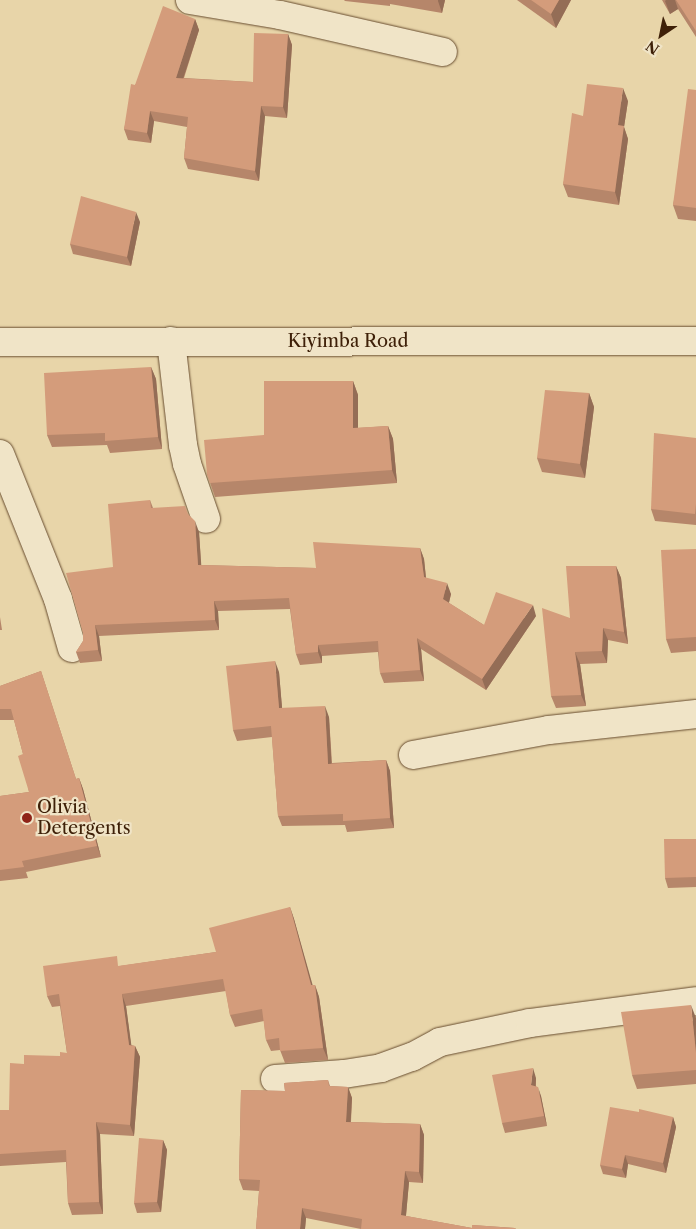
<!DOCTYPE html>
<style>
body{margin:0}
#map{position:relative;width:696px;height:1229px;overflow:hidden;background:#e8d5a9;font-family:"Libre Caslon Text",serif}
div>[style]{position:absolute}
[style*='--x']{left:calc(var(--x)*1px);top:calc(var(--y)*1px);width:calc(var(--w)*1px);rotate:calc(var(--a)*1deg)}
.roads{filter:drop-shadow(0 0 1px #684d30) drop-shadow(0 0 1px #684d30)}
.minor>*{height:28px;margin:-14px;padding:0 14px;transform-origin:14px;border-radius:14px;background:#f0e4c7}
.wall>*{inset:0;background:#b6866a}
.shaded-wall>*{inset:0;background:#946d56}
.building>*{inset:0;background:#d49c7b}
.dots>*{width:14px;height:14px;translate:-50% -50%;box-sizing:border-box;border:2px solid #f0e4c7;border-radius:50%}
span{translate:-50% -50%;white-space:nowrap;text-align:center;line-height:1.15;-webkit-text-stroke:4.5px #f0e4c7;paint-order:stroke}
.street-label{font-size:18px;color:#3e2008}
.poi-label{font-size:18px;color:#3e2008}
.left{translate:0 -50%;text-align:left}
.north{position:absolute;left:636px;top:10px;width:50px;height:50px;-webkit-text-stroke:4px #f0e4c7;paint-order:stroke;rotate:214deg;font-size:14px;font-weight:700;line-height:20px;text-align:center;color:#3e2008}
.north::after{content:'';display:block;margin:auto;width:18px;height:22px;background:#3e2008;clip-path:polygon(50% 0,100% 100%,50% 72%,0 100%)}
</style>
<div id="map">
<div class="roads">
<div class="minor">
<div style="--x:190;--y:0;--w:91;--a:9.5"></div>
<div style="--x:280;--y:15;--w:167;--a:12.8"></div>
<div style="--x:171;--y:341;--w:105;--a:83.4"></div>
<div style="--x:183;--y:445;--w:19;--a:78"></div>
<div style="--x:187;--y:464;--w:58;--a:70.9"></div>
<div style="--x:0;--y:342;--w:696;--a:-0.08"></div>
<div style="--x:0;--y:454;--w:156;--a:68.2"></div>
<div style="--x:58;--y:599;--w:51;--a:74.1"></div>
<div style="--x:413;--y:755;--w:138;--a:-10.4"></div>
<div style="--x:549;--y:730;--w:148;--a:-6.2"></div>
<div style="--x:275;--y:1079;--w:69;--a:-4.1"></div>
<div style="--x:344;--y:1074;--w:37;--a:-9"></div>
<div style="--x:381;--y:1068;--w:33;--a:-20"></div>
<div style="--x:412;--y:1057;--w:32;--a:-28"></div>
<div style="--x:440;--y:1042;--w:92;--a:-11.9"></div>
<div style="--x:530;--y:1023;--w:167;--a:-7.5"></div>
</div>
</div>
<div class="wall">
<div style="clip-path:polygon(344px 0,445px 0,442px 13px,390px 4px,390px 6px,345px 1px)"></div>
<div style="clip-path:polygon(517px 0,571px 0,556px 28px)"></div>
<div style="clip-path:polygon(662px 0,696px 0,696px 37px,678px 9px,670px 14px)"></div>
<div style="clip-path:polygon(195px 19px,199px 30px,184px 78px,253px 82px,288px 34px,292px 45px,287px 118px,265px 116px,259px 181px,188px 169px,184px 158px,187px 127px,154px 121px,151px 143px,128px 140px,124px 129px,135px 85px)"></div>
<div style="clip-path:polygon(696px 90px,696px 221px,678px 219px,673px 205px)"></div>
<div style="clip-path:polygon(628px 101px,624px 127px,628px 139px,619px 205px,568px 197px,563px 184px,583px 116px)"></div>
<div style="clip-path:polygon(140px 222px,131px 266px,73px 254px,70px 244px)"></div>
<div style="clip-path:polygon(151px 367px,156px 379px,162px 449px,110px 453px,107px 445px,52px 447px,47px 435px)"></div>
<div style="clip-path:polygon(353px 381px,358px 395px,358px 428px,388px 426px,393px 439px,397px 483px,215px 497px,207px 474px,264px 435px)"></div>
<div style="clip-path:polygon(589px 393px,594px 407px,585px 478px,542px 472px,537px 458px)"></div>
<div style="clip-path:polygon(696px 438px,696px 525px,655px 521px,651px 509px)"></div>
<div style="clip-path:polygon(150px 500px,153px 508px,188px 514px,199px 532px,201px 565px,316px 568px,420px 548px,424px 559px,426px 578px,451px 594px,449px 603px,484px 625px,536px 616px,486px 690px,421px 649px,424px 681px,384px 683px,380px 673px,378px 652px,322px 656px,322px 663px,300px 665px,296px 654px,290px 609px,218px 611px,219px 630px,99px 636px,102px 661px,80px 663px,76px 652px,83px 641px,113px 567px)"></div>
<div style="clip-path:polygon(696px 549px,696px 651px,671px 653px,666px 639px)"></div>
<div style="clip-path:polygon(616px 566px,621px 578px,628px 644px,608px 640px,607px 663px,580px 664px,586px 706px,556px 708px,551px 696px,570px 618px)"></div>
<div style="clip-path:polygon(0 617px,2px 630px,0 630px)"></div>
<div style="clip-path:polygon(41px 671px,76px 779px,79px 778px,83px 789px,101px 857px,26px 872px,28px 878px,0 881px,0 796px,29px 792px,23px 754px,14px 720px,0 720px,0 686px)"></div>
<div style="clip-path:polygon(279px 672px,282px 708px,329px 717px,332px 763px,386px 760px,390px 771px,394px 828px,347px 832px,345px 825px,282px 826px,278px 816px,272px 737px,237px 741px,233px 730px)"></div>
<div style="clip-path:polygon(696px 839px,696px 887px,668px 888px,665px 878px)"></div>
<div style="clip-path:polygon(290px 907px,294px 919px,312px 985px,315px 985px,319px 997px,328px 1060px,285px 1063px,280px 1050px,271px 1051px,266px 1040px,264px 1021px,235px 1027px,230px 1015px,226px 991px,126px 1006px,131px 1045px,135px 1046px,140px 1057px,134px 1136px,100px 1134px,103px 1214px,72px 1215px,68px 1203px,66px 1162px,0 1166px,0 1110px,9px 1110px,24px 1064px,60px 1056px,67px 1053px,60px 1006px,52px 1007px,47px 996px,120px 966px,216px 952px)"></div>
<div style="clip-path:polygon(696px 1018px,696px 1084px,637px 1089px,632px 1075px)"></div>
<div style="clip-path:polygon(536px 1078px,536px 1086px,541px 1096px,547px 1126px,505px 1133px,502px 1123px)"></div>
<div style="clip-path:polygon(328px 1080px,330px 1086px,348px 1087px,352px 1098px,351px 1122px,420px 1124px,424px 1135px,423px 1183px,409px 1182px,406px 1216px,472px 1228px,472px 1225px,515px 1228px,516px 1229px,361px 1229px,306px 1218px,305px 1229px,256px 1229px,259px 1191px,243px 1190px,239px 1179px,241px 1090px,285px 1091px,284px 1083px)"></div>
<div style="clip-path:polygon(673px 1117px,676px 1127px,666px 1173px,628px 1164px,626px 1178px,603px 1174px,600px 1165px)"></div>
<div style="clip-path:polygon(163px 1140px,167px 1150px,161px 1212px,137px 1213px,134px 1203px)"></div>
</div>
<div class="shaded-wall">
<div style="clip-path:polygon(438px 0,445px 0,442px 13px,438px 1px)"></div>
<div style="clip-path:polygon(559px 0,571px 0,556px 28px,551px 14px)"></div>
<div style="clip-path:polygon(666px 0,675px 0,678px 9px,670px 14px,665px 1px)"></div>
<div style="clip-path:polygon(195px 19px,199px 30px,180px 88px,176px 78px)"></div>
<div style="clip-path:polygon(288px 34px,292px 45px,287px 118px,283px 107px)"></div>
<div style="clip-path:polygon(623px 88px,628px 101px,624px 127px,628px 139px,619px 205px,615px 192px,618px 125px)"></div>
<div style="clip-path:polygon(261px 106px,265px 116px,259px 181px,255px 171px)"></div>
<div style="clip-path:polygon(150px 111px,154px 121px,151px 143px,147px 133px)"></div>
<div style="clip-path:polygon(136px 212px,140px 222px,131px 266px,127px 257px)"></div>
<div style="clip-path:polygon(151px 367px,156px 379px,162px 449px,158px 437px)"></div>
<div style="clip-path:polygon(353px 381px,358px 395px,358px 442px,353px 428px)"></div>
<div style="clip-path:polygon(589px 393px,594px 407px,585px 478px,580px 464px)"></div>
<div style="clip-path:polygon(388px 426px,393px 439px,397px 483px,392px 470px)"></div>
<div style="clip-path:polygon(195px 521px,199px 532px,202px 576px,198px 565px)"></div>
<div style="clip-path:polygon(420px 548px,424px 559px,427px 588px,424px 577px)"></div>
<div style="clip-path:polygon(616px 566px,621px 578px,628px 644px,624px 632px)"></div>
<div style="clip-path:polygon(447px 583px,451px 594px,447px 610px,443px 599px)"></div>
<div style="clip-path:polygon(214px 601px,218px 611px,219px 630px,215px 620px)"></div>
<div style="clip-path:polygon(533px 605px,536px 616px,486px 690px,482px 679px)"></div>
<div style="clip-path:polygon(95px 625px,99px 636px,102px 661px,98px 650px)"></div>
<div style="clip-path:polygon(603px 628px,608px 640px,607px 663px,602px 651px)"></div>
<div style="clip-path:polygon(417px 638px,421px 649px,424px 681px,420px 670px)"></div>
<div style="clip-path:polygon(318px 645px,322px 656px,322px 663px,318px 652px)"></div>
<div style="clip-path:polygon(575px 652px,580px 664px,586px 706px,581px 695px)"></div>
<div style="clip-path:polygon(275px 661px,279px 672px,283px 719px,279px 708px)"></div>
<div style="clip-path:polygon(325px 706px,329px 717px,332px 774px,328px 764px)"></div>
<div style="clip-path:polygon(386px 760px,390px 771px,394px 828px,390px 818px)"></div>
<div style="clip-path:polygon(79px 778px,83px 789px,101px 857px,97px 846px)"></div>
<div style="clip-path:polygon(290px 907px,294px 919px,316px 997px,311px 985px)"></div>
<div style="clip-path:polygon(315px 985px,319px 997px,328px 1060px,323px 1048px)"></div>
<div style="clip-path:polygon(122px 994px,126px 1006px,133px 1057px,129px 1045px)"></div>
<div style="clip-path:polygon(691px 1005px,696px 1018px,696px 1053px)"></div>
<div style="clip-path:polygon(135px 1046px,140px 1057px,134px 1136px,130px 1125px)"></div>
<div style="clip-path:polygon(533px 1068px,536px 1078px,535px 1095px,531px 1085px)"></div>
<div style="clip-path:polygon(348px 1087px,352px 1098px,350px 1132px,346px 1122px)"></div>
<div style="clip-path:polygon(538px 1087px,541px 1096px,547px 1126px,544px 1116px)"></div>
<div style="clip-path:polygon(673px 1117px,676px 1127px,666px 1173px,663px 1163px)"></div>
<div style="clip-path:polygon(96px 1122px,100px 1134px,103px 1214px,99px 1202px)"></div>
<div style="clip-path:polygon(420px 1124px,424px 1135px,423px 1183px,419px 1172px)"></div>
<div style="clip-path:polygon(163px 1140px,167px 1150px,161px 1212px,157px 1202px)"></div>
<div style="clip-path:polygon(625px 1155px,628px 1164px,626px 1178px,622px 1169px)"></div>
<div style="clip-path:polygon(405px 1171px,409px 1182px,405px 1226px,401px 1215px)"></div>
<div style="clip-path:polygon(302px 1208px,306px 1218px,305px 1229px,300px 1229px)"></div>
</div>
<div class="building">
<div style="clip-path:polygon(531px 0,559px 0,551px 14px)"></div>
<div style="clip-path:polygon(676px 0,696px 0,696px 31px)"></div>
<div style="clip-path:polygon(163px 6px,195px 19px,176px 78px,253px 82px,254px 33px,288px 34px,283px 107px,261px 106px,255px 171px,184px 158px,188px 117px,150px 111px,147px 133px,124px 129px,131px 84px,135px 85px)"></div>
<div style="clip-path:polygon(587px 84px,623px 88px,618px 125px,624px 126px,615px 192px,563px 184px,572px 113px,583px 116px)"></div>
<div style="clip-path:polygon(688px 89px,696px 90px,696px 208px,673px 205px)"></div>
<div style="clip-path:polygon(81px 196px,136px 212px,127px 257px,70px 244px)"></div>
<div style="clip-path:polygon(151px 367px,158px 437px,105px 441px,105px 433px,47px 435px,44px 373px)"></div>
<div style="clip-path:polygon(264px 381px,353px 381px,353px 428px,388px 426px,392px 470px,210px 483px,207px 474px,204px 440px,264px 435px)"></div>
<div style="clip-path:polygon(545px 390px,589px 393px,580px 464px,537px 458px)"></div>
<div style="clip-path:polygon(654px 433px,696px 438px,696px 504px,695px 514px,651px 509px)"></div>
<div style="clip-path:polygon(150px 500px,151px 508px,185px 506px,188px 514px,195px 521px,198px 565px,316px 568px,313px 542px,420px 548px,424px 577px,447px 583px,443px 599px,484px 625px,496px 592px,533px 605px,482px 679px,417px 638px,420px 670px,380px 673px,378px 641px,318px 645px,318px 652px,296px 654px,289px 598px,214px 601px,215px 620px,95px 625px,98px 650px,76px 652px,83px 641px,83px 633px,66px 573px,113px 567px,108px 504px)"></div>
<div style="clip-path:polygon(696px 549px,696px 637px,666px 639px,661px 550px)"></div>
<div style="clip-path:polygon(566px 566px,616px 566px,624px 632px,603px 628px,602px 651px,575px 652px,581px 695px,551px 696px,542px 608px,570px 618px)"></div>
<div style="clip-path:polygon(275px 661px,279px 708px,325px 706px,328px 764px,386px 760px,390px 818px,343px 821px,343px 814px,278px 816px,271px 726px,233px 730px,226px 666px)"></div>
<div style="clip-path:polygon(41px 671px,76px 779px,79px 778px,97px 846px,22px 861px,24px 867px,0 870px,0 796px,29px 792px,18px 756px,23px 754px,11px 709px,0 709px,0 686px)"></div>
<div style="clip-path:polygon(664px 839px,696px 839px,696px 877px,665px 878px)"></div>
<div style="clip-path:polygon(290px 907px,311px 985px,315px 985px,323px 1048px,280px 1051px,279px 1038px,266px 1040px,262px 1009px,230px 1015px,223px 979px,122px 994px,129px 1045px,135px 1046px,130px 1125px,96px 1122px,99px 1202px,68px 1203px,66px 1150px,0 1154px,0 1110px,9px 1110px,10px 1063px,24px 1064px,24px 1055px,60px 1056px,60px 1052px,67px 1053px,59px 994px,47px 996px,43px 966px,117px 956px,118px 966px,216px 952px,209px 928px)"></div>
<div style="clip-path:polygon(691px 1005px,696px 1053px,696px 1070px,632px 1075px,621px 1012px)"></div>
<div style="clip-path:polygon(533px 1068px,531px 1085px,538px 1087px,544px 1116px,502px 1123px,492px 1075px)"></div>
<div style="clip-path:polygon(328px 1080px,329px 1086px,348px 1087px,346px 1122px,420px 1124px,419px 1172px,405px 1171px,401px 1215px,472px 1228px,472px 1225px,515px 1228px,515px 1229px,361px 1229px,362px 1219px,302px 1208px,300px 1229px,256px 1229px,260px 1180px,239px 1179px,241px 1090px,285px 1091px,284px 1083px)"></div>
<div style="clip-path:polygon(610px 1107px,639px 1112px,639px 1109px,673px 1117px,663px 1163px,625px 1155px,622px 1169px,600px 1165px)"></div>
<div style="clip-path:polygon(139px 1138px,163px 1140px,157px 1202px,134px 1203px)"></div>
</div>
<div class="dots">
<div style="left:27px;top:818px;background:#8f2418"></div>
</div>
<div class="street-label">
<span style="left:348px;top:341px">Kiyimba Road</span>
</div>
<div class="poi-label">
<span class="left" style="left:37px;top:818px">Olivia<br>Detergents</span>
</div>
<div class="north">N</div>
</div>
